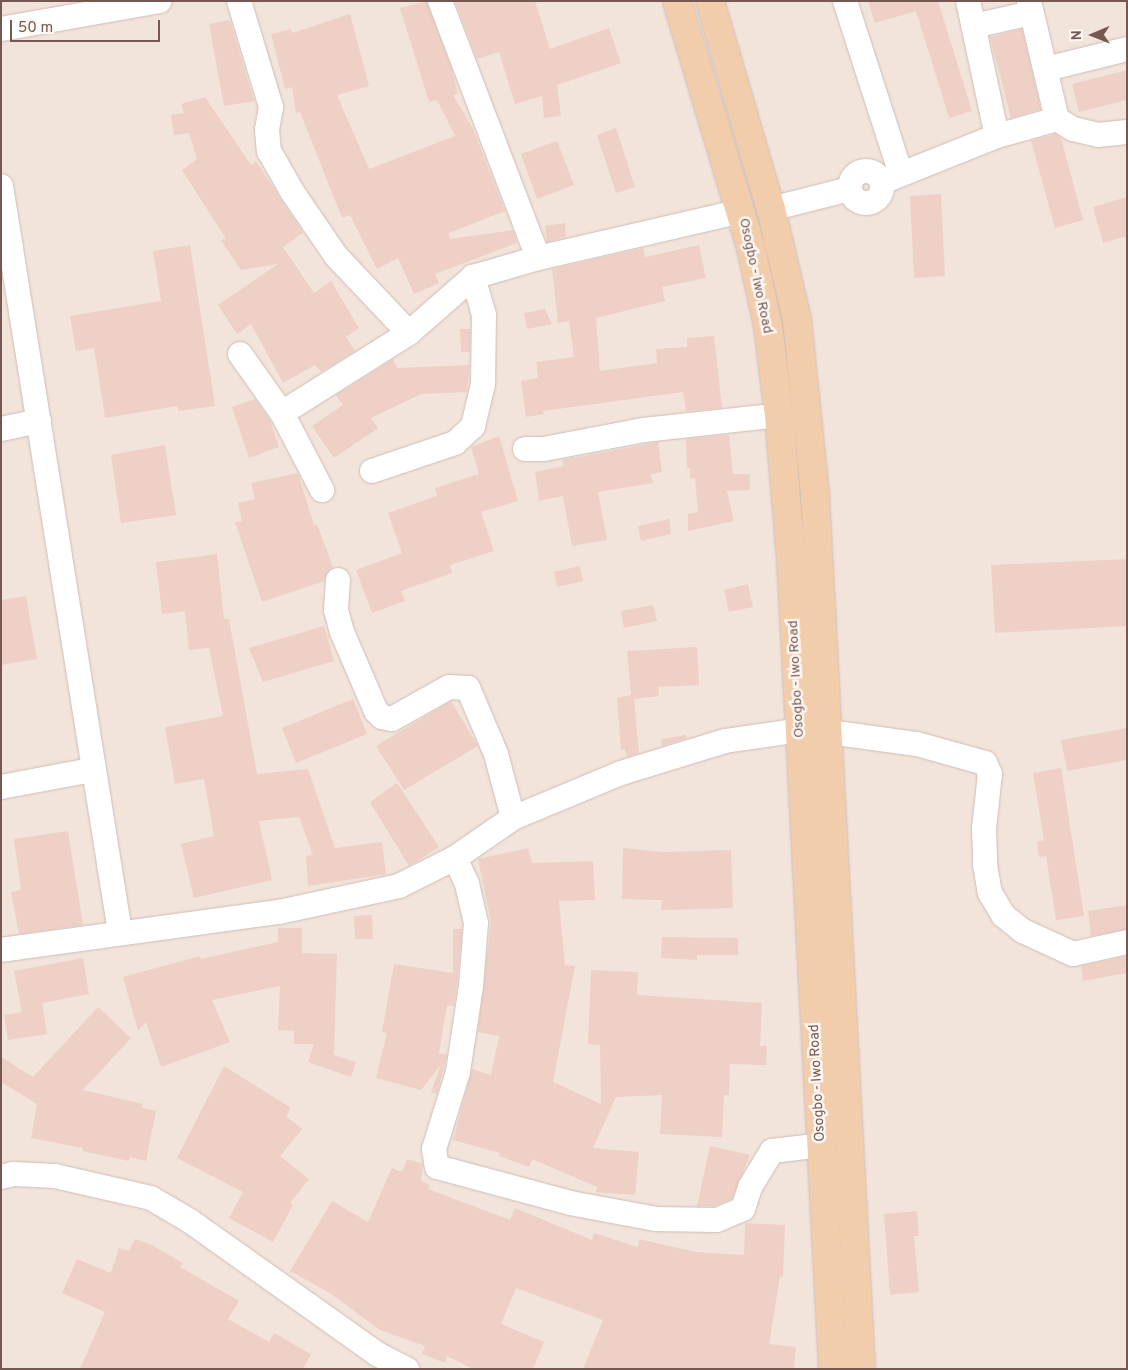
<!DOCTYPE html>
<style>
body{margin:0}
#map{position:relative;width:1128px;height:1370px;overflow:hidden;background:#fbf3ec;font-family:Overpass,sans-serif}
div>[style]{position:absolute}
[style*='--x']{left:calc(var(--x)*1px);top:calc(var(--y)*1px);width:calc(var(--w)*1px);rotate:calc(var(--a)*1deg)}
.residential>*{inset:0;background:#f2e4db}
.building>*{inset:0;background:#eed0c6}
.roads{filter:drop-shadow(0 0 1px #cfbcb5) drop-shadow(0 0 1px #cfbcb5)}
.minor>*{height:24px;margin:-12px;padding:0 12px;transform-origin:12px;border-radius:12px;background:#fff}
.minor>.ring{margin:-12px;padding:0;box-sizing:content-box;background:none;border:24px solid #fff;border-radius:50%}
.major>*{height:28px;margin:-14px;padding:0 14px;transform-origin:14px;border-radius:14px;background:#f2cdac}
span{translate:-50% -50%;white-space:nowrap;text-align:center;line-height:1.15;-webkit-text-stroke:5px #fef7f3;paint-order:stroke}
.street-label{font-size:14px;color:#745851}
.frame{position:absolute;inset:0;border:2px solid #745851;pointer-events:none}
.north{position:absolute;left:1068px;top:10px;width:50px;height:50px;-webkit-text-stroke:4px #fef7f3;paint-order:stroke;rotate:269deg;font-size:14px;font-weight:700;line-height:20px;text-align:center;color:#745851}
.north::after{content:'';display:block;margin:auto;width:18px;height:22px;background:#745851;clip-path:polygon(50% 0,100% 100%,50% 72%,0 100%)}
.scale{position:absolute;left:10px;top:20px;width:150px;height:22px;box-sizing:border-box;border:2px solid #745851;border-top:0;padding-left:6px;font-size:15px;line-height:18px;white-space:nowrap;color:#745851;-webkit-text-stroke:4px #fef7f3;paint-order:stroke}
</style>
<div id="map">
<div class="residential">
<div style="clip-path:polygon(1px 1px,1127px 1px,1127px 1369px,1px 1369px)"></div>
</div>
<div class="building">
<div style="clip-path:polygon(427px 1px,451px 67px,458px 94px,453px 95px,473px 129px,505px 211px,449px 233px,450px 239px,513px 230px,517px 243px,435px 274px,439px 283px,414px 294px,398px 258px,377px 269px,350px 215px,342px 218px,300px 112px,296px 113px,292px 87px,285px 89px,271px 34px,291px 29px,292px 33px,350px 14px,369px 86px,337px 95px,369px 169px,455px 136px,437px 100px,429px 102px,400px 8px)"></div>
<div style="clip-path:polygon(455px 1px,535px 1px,550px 49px,609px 28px,621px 63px,557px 85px,561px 116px,544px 118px,542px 96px,515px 104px,499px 52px,477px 59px)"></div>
<div style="clip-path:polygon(868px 1px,938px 1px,972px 111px,949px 118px,916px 11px,875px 23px)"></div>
<div style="clip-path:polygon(230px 20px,254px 101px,224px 106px,209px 24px)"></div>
<div style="clip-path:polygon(1022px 29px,1041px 109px,1011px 118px,990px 37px)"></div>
<div style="clip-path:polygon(1127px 70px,1127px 100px,1079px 112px,1072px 84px)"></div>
<div style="clip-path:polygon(205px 97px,251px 165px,256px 161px,303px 233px,283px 247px,314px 293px,331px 281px,359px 328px,346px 337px,355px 351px,321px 372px,315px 365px,283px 383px,251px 324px,237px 334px,218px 305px,278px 264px,241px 270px,221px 240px,226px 239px,182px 170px,197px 159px,189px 133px,174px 135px,171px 115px,184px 113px,181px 104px)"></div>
<div style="clip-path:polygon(616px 128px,635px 187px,616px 193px,597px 135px)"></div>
<div style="clip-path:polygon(1055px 134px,1061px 138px,1083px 220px,1055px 228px,1031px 141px)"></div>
<div style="clip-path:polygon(557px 141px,574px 185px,537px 199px,521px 154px)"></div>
<div style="clip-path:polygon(941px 194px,945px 276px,914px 278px,910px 196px)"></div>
<div style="clip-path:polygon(1127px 197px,1127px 236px,1103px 243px,1093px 207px)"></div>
<div style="clip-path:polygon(565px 223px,566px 237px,547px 242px,545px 226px)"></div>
<div style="clip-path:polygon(190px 245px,215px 406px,178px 411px,178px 406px,105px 418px,94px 348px,76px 351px,70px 316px,161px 301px,153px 251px)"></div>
<div style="clip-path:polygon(699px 245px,706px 278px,662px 287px,665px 301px,596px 318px,600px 371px,657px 363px,656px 349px,687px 347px,687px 338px,714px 336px,722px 408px,686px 411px,683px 392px,543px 411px,544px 414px,526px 417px,521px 381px,538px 378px,536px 362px,574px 357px,569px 321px,558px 323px,552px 269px,643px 248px,645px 257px)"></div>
<div style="clip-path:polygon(545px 309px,552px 324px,527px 329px,524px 313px)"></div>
<div style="clip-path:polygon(460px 329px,470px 329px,470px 352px,461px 352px)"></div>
<div style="clip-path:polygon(393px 359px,397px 368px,470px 365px,467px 392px,421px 394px,371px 418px,378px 428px,334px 458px,312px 426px,343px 405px,336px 395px)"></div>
<div style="clip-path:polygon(255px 399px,270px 420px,279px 447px,249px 458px,232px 407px)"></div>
<div style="clip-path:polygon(726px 435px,729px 436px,733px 474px,750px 474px,750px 490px,727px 491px,734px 521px,688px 531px,688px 514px,698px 512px,695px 478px,690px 479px,690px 468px,687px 468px,686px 439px)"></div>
<div style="clip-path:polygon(499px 436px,518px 501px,481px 512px,494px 551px,450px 565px,452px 573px,401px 591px,405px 601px,372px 613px,356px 570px,402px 553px,388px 513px,437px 496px,435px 488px,479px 474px,471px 447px)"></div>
<div style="clip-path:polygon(658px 442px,662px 472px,651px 474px,653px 483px,598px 492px,607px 540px,572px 546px,563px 496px,539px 501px,535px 472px,564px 466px,562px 460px)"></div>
<div style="clip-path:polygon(165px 445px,176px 515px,121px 523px,111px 455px)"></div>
<div style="clip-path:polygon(298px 473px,314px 525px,317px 524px,333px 567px,327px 572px,324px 581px,262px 602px,235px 522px,242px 521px,238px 503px,255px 499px,251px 483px)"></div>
<div style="clip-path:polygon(669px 519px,671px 534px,641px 541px,638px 526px)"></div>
<div style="clip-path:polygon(217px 554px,224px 619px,229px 619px,257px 774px,308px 769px,335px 848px,382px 842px,386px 874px,308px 886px,306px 856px,313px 855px,299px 817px,259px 821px,272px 880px,194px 898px,181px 844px,214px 836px,204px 779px,175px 784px,165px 727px,223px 716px,209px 648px,189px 650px,185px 611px,162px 614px,156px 562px)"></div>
<div style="clip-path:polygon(1127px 559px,1127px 626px,995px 633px,991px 565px)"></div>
<div style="clip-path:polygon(580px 566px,583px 581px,557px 587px,554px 572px)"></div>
<div style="clip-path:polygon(748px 584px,753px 607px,729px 612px,724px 590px)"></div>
<div style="clip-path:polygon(26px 596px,37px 659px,1px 665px,1px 600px)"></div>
<div style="clip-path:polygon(653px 605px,657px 621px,624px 628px,621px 611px)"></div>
<div style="clip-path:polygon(324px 626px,334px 661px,263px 682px,249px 648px)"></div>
<div style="clip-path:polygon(697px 647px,699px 685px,658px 687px,659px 696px,634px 699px,639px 753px,627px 757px,625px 749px,621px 750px,617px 698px,631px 695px,627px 651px)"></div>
<div style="clip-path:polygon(353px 699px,367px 734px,296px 763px,282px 728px)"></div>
<div style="clip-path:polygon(451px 701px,478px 746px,404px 790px,376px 746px)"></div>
<div style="clip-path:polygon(1127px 728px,1127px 760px,1067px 771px,1061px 740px)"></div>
<div style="clip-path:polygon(686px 735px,687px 738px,662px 746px,661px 739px)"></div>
<div style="clip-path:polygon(1061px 768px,1084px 916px,1056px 920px,1046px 856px,1039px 857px,1037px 842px,1044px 840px,1033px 773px)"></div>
<div style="clip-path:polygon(397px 783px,439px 847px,409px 866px,370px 802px)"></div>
<div style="clip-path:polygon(68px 831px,83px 925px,19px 934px,11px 892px,21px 890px,14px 839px)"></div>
<div style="clip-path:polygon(528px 848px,532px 863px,593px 861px,595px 900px,559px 901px,565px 965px,575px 966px,553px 1082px,601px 1104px,600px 1045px,588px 1044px,591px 970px,638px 972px,637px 995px,762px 1003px,760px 1046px,767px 1046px,766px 1065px,730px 1064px,729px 1095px,724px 1095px,722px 1137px,660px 1134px,662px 1095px,616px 1097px,593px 1148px,639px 1152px,635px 1195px,596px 1192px,597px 1187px,532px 1159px,529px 1167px,499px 1156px,500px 1153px,453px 1140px,472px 1069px,491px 1075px,499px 1036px,478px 1032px,491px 922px,478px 859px)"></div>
<div style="clip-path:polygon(623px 848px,663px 852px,731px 850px,733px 908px,661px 910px,662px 900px,622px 899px)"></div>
<div style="clip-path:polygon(1127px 905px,1127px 929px,1091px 936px,1088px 911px)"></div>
<div style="clip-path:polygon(372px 915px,373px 939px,355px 939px,354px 916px)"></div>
<div style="clip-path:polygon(278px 928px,302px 928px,302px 953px,337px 954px,334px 1055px,356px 1062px,351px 1077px,308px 1062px,314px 1044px,294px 1044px,294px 1031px,278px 1030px,280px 986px,212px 1000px,230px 1042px,161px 1067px,146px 1022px,138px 1031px,123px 977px,200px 956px,201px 959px,278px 942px)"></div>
<div style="clip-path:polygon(453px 929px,462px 929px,457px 984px,454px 1006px,447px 1005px,439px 1053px,447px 1055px,437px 1094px,431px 1092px,441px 1065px,421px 1090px,376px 1078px,387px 1033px,382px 1032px,394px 964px,453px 973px)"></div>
<div style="clip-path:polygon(662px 937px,738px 938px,738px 955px,697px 955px,697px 960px,661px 958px)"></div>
<div style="clip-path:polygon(1127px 956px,1127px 973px,1083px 981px,1081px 966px)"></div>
<div style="clip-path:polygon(83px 958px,89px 994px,42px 1003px,47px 1034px,8px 1040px,4px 1015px,22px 1012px,14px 971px)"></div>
<div style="clip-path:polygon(98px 1007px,131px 1038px,83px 1090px,143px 1104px,142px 1108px,156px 1111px,146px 1161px,130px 1157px,129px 1161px,82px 1151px,83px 1148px,31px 1138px,37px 1104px,1px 1082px,1px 1057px,33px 1077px)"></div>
<div style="clip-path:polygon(224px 1066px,291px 1108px,286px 1116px,302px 1129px,280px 1156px,309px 1179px,290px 1203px,293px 1205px,273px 1242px,229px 1218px,243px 1192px,177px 1158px)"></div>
<div style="clip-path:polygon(710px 1146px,750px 1155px,732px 1199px,714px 1206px,697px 1206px)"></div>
<div style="clip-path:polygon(407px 1159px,423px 1164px,421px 1181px,430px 1185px,428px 1189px,510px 1220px,515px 1208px,592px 1240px,594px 1233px,638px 1247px,639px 1239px,696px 1252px,744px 1255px,745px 1223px,785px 1225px,783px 1277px,780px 1276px,769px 1344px,796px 1347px,794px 1369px,583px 1369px,603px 1320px,516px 1288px,501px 1324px,544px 1342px,533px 1369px,473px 1369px,447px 1356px,445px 1363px,422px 1354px,425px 1346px,380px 1330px,330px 1293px,290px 1271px,332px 1201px,368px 1222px,392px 1168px,402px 1172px)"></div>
<div style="clip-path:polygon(917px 1211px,919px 1236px,914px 1236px,919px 1292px,890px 1295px,884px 1214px)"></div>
<div style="clip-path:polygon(135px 1239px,150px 1244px,183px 1263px,180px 1267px,239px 1301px,228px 1319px,269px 1342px,274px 1333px,311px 1354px,303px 1369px,80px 1369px,105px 1312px,62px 1293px,77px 1259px,111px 1273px,119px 1248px,129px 1251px)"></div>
</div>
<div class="roads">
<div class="minor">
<div style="--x:239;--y:1;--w:111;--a:73.2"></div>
<div style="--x:271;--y:107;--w:23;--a:100"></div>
<div style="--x:267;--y:130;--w:21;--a:85"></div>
<div style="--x:269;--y:151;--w:48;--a:60.3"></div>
<div style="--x:293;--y:193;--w:76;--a:55.7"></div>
<div style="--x:336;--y:256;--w:106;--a:46.5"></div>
<div style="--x:440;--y:1;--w:275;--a:69.1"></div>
<div style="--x:845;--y:1;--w:182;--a:72.1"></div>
<div style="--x:968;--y:1;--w:138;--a:77.9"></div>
<div style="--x:1029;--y:1;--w:121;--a:76.7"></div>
<div style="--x:1057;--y:119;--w:19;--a:32"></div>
<div style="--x:1073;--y:129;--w:26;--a:13"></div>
<div style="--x:1098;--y:135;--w:29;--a:-6"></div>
<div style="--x:974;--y:26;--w:58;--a:-12.8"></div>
<div style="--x:1;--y:29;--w:161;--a:-10"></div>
<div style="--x:1046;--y:69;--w:83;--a:-13.9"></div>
<div class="ring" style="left:850px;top:171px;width:8px;height:8px"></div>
<div style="--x:882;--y:182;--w:124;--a:-21.8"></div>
<div style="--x:997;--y:136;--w:62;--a:-15.8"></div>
<div style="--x:1;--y:186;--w:755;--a:80.94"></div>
<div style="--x:771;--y:209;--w:81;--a:-14.2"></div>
<div style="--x:240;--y:354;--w:72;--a:54.6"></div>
<div style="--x:282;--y:413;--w:87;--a:62.5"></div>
<div style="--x:282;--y:413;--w:150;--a:-32.2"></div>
<div style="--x:409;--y:333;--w:85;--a:-41.2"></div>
<div style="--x:473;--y:277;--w:68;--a:-16.3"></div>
<div style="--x:538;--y:258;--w:208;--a:-13"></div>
<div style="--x:1;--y:429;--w:39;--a:-12"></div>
<div style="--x:525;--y:449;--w:19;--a:0"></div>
<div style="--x:544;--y:449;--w:102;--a:-10.8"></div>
<div style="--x:644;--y:430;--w:136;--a:-6.3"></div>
<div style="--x:372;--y:471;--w:88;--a:-18.6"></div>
<div style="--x:455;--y:443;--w:25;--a:-43"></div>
<div style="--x:473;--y:426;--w:43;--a:-76.6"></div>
<div style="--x:483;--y:384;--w:69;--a:-89.2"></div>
<div style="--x:484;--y:315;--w:40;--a:-106"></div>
<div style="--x:338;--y:580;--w:30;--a:94"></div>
<div style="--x:336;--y:610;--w:23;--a:75"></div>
<div style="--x:342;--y:632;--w:86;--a:66.7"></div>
<div style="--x:376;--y:711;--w:8;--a:45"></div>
<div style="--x:382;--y:717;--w:10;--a:11"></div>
<div style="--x:392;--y:719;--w:65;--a:-29.3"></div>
<div style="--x:449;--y:687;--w:19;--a:3"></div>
<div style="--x:468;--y:688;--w:72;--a:67"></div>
<div style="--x:496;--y:754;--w:66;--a:75.1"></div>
<div style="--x:829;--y:732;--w:89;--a:7.8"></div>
<div style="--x:917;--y:744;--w:71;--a:15.6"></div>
<div style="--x:985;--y:763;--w:12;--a:66"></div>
<div style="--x:990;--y:774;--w:54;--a:96.3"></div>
<div style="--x:984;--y:828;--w:37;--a:88"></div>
<div style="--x:985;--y:865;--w:28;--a:80"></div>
<div style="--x:990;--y:893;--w:26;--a:59"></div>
<div style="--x:1003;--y:915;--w:26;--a:39"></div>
<div style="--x:1023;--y:931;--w:55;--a:24.7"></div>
<div style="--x:1073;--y:954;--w:55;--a:-12.5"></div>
<div style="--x:1;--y:787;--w:93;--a:-10.6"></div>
<div style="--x:455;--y:858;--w:29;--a:65"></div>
<div style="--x:467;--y:884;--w:40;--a:77"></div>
<div style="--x:476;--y:923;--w:63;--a:94.5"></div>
<div style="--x:471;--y:986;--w:87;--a:98.6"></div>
<div style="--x:458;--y:1072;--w:81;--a:107.3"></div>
<div style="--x:434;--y:1149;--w:18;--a:81"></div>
<div style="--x:437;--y:1167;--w:138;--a:15.1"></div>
<div style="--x:570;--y:1203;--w:87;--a:10.5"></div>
<div style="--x:656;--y:1219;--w:61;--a:0.9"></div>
<div style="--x:717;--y:1220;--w:28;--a:-23"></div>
<div style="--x:743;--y:1209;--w:23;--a:-72"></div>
<div style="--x:750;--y:1187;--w:42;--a:-58.6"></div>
<div style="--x:772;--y:1151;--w:50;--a:-6.8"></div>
<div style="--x:1;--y:950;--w:281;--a:-7.8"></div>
<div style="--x:279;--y:912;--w:123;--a:-12.2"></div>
<div style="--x:399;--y:886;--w:63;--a:-26.6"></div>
<div style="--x:455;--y:858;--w:70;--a:-34.6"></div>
<div style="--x:513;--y:818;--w:117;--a:-22.6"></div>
<div style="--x:621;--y:773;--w:109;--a:-17.1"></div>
<div style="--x:725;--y:741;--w:76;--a:-8.3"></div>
<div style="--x:1;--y:1177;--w:12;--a:-14"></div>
<div style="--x:13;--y:1174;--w:42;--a:2.7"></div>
<div style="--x:55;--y:1176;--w:98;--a:12.9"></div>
<div style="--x:151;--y:1198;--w:45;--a:30.5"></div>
<div style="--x:190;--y:1221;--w:229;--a:35.4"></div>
<div style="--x:377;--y:1354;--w:34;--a:27"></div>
</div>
<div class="major">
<div style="--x:677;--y:1;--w:258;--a:73.3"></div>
<div style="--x:751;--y:248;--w:80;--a:77.7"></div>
<div style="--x:768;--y:326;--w:90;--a:83"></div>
<div style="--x:779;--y:415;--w:144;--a:85.2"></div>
<div style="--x:791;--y:559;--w:811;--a:87.03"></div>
<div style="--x:710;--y:1;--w:217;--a:73.7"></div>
<div style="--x:771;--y:209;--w:114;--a:76.8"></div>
<div style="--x:797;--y:320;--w:176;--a:84.1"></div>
<div style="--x:815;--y:495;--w:875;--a:86.99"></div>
</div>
</div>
<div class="street-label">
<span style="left:755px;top:276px;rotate:78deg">Osogbo - Iwo Road</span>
<span style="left:797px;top:679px;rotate:-93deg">Osogbo - Iwo Road</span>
<span style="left:818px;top:1083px;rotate:-93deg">Osogbo - Iwo Road</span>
</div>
<div class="frame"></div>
<div class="north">N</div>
<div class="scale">50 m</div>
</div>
